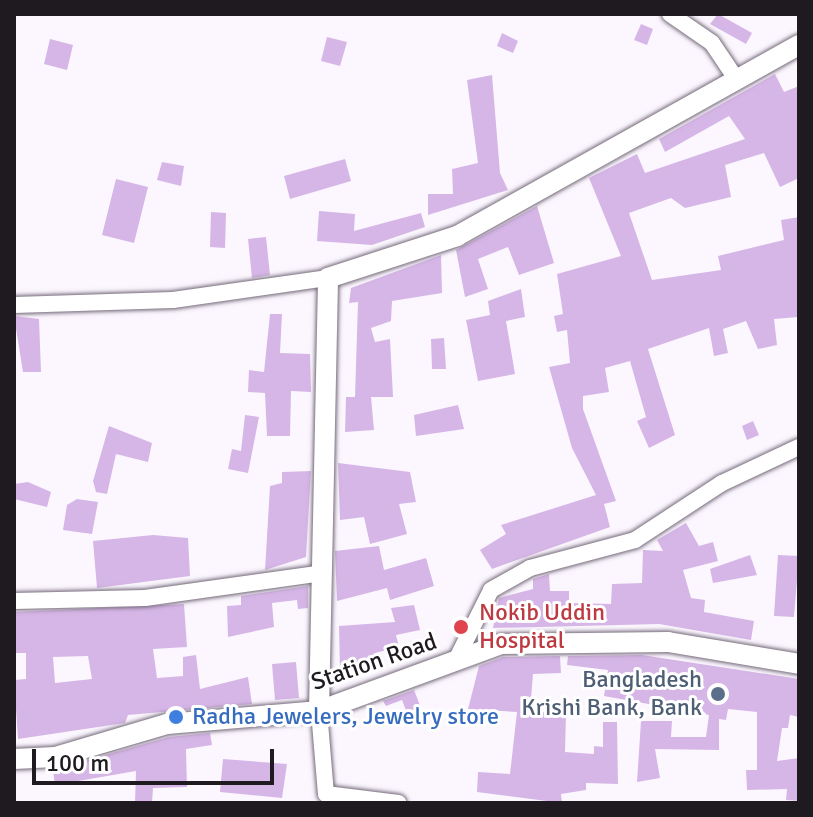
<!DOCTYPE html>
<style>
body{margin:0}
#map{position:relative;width:813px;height:817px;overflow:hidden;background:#fcf7ff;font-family:Signika,sans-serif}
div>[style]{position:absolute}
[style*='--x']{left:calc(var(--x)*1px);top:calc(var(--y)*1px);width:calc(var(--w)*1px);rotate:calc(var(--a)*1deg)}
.building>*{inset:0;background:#d6b6e7}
.roads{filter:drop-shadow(0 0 2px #756a7a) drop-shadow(0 0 2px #756a7a)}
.minor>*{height:16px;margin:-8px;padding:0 8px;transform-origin:8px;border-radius:8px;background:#fff}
.major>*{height:20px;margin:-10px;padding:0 10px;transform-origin:10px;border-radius:10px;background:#fff}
.dots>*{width:22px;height:22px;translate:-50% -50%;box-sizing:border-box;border:4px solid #fff;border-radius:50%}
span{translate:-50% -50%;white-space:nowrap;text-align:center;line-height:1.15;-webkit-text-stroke:6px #fff;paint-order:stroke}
.health-label{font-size:24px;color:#be3a42}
.left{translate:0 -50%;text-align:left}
.street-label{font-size:24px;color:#1e1a20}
.service-label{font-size:24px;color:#4e5e75}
.right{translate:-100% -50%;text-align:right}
.shop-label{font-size:24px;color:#366cbe}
.frame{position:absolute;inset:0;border:16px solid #1e1a20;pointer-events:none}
.scale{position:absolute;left:32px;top:749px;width:242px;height:36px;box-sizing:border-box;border:4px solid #1e1a20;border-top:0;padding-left:10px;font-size:24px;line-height:28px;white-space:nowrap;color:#1e1a20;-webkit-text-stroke:6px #fff;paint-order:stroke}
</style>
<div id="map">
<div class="building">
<div style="clip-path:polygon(718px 14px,752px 33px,746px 44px,710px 24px)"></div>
<div style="clip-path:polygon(641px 24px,653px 29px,647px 45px,634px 40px)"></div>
<div style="clip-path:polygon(502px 33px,518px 41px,513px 53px,497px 46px)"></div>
<div style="clip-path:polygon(327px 37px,347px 42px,340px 66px,321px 61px)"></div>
<div style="clip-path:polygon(50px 39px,73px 45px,67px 70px,44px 64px)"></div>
<div style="clip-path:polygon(775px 74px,784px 92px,799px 86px,799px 178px,780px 187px,764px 153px,725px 165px,731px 197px,685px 208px,671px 198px,629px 213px,652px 280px,721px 270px,718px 256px,784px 240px,781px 220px,799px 217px,799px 317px,774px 319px,777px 345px,758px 349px,746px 321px,723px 329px,728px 353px,714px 356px,709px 328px,648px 349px,675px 435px,649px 448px,637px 421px,646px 417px,630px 361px,605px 368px,609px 392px,583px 396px,583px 409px,616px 501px,604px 504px,610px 527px,492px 569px,480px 550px,506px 534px,501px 525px,596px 495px,572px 448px,549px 367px,570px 363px,567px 330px,557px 332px,554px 316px,563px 314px,557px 274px,621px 256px,589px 178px,637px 154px,645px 173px,745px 139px,729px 116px,665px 152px,659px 139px)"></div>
<div style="clip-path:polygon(492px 75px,500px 173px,508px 190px,428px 215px,428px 194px,453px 194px,452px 169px,478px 163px,467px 80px)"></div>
<div style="clip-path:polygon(345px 159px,351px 181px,290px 199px,284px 176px)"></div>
<div style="clip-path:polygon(162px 162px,184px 166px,181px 186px,157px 180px)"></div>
<div style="clip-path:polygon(116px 179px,148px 187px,134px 243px,102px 235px)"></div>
<div style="clip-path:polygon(537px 206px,554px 263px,519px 275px,508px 247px,478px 259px,488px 289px,465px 297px,456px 250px)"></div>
<div style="clip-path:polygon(319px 211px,355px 214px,354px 231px,421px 213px,425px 227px,372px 245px,317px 241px)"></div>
<div style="clip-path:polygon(211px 212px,226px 213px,225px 248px,210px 247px)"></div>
<div style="clip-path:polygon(266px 237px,270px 275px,252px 278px,248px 239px)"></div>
<div style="clip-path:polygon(441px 255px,442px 293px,392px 301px,391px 321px,371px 328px,375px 342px,390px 339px,393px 397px,371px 397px,374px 430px,345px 432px,346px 397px,355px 397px,358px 302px,349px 303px,351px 288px)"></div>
<div style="clip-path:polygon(521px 289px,525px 317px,506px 321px,515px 374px,478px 381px,466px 320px,490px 315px,488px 301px)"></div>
<div style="clip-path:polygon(270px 314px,282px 314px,280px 353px,310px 354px,311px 392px,291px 391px,290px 436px,267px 436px,265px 393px,248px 392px,249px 370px,264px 372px)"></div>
<div style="clip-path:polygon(14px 316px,39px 319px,41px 372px,23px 372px)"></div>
<div style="clip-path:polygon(444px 338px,446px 369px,432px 369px,431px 339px)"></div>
<div style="clip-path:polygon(458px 405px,464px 429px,416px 436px,414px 415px)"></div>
<div style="clip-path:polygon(245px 415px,259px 417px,248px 473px,228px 469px,232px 449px,241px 451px)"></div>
<div style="clip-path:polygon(753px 421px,759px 435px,747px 440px,742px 426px)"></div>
<div style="clip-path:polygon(109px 426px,152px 443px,148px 462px,116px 454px,107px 494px,96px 492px,93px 481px)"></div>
<div style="clip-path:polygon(338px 463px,410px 472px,416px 502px,399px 504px,407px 534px,370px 544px,364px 517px,340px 520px)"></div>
<div style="clip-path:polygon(311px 471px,306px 557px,265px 570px,270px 486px,282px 483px,282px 472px)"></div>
<div style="clip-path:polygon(28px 482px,51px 492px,47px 507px,14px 499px,14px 484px)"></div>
<div style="clip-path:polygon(77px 499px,98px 502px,92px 534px,63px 530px,67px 505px)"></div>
<div style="clip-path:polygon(686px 523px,699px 546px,713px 542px,718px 561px,683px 570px,691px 598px,705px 600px,704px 612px,754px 621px,751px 640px,659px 624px,493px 628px,499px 598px,533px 589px,533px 579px,549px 574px,550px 591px,569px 591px,569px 603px,611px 604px,612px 584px,642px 583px,643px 550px,663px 551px,657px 540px)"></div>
<div style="clip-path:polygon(153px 535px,188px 538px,190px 576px,97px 588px,93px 541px)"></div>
<div style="clip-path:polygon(379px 546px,384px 570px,426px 558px,434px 586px,390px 600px,387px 588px,337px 601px,335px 551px)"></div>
<div style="clip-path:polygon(750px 555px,757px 575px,713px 583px,710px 569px)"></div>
<div style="clip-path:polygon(778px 555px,799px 556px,794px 617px,774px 616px)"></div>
<div style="clip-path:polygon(308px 586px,308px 608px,298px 609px,297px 600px,272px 603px,274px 627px,228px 637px,227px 606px,241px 605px,241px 596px)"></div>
<div style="clip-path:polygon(evenodd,184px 604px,187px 647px,153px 649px,157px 678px,183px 676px,183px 657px,196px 655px,200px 689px,248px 677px,252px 704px,128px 715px,125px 723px,18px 739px,14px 680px,26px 679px,26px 653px,14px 653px,14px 612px,184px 604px,88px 656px,92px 679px,55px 683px,53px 657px,88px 656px)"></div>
<div style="clip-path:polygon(414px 605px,420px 630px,396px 635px,399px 647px,375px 653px,379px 666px,340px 673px,339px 626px,395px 622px,391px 608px)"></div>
<div style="clip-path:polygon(642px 655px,799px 679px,799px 717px,790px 715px,788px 728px,782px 728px,777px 761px,799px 758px,799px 801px,786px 800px,787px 789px,747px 790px,746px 770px,757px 770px,757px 712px,728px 709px,726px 720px,719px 719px,719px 750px,655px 749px,660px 778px,637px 782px,641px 721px,672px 721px,671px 737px,706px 737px,709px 715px,604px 696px,608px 670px,567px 665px,568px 656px)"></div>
<div style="clip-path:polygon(560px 656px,561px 673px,533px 674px,530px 711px,566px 714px,565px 752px,594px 754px,594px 746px,603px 747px,603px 722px,617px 722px,618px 784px,586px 783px,586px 790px,561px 794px,562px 803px,477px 792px,478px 772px,510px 774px,517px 712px,468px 709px,479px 666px,503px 657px)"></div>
<div style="clip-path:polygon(296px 662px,299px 698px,275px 700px,272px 664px)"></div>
<div style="clip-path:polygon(414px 690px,423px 713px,409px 718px,402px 700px,386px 706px,383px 701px)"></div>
<div style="clip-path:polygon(210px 733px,212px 745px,186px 749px,187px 787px,153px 788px,152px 803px,135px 803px,136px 771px,55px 785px,53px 770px,169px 737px)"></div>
<div style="clip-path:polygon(223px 759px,287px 764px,282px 798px,220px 792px)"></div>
</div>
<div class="roads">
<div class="minor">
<div style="--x:670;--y:14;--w:51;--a:34.6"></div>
<div style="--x:712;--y:43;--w:40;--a:56"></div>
<div style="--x:14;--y:305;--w:159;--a:-1.8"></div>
<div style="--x:173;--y:300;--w:157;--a:-8.1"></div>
<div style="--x:14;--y:601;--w:131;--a:-1.3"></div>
<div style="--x:145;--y:598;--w:179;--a:-8"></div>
<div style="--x:456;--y:660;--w:78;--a:-63.4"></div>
<div style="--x:491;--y:590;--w:45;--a:-29.4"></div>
<div style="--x:530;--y:568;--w:109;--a:-14.9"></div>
<div style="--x:635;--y:540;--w:104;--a:-33.2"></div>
<div style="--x:722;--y:483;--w:85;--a:-25.1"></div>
<div style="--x:319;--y:711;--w:83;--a:85.2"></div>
<div style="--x:326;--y:794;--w:73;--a:7.1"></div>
</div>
<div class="major">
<div style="--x:319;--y:711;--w:433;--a:-88.8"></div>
<div style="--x:328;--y:278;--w:136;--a:-18"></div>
<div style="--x:457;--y:236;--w:392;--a:-29.2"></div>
<div style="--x:14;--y:759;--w:41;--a:-2.8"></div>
<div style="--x:55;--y:757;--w:117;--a:-16.4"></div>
<div style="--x:167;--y:724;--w:153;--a:-4.9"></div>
<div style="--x:319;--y:711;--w:194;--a:-20.2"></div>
<div style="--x:501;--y:644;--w:167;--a:-0.7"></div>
<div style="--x:668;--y:642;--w:133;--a:9.5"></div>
</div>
</div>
<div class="dots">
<div style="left:461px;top:627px;background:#e0444e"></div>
<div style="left:718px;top:694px;background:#5c6f8a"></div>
<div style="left:176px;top:717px;background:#3f7fe0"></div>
</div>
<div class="health-label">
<span class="left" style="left:479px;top:627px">Nokib Uddin<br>Hospital</span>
</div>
<div class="street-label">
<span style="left:374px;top:662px;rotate:-19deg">Station Road</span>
</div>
<div class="service-label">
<span class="right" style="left:702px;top:694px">Bangladesh<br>Krishi Bank, Bank</span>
</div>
<div class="shop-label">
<span class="left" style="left:192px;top:717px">Radha Jewelers, Jewelry store</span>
</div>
<div class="frame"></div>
<div class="scale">100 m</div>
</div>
